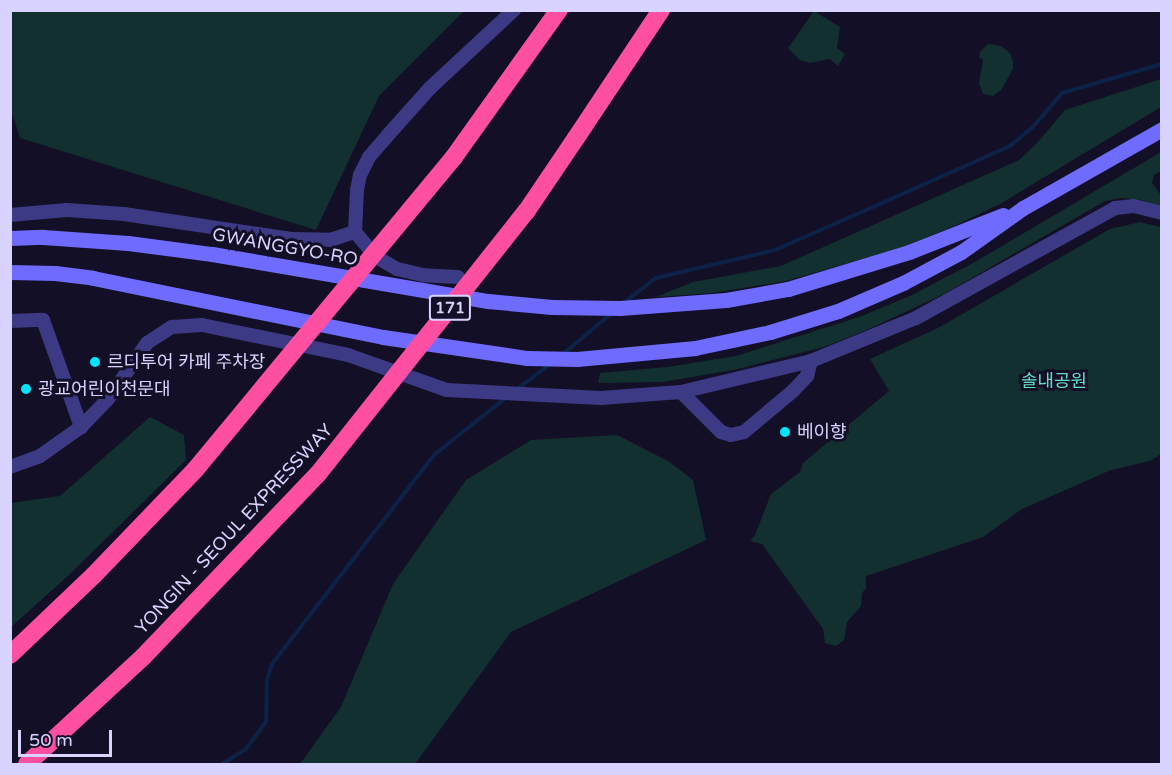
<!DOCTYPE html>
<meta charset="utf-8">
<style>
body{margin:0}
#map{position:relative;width:1172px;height:775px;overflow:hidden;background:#130f26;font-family:"Varela Round","Noto Sans KR",sans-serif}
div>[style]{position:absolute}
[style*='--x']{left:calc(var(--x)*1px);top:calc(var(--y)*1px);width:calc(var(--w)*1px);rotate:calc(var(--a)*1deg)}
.green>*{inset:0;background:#12302f}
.stream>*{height:4px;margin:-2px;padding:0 2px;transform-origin:2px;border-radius:2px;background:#0c2248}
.minor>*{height:14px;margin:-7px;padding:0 7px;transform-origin:7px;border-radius:7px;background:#3d3a85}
.secondary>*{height:15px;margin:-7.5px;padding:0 7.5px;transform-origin:7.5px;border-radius:7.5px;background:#6f6bff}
.motorway>*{height:18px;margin:-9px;padding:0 9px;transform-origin:9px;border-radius:9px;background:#ff4fa3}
.motorway-bridge>*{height:18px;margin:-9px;padding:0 9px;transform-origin:9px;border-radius:9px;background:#ff4fa3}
.dots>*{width:16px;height:16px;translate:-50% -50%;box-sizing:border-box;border:3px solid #130f26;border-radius:50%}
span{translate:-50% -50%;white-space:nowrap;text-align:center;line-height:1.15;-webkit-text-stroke:6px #130f26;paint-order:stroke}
.shield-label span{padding:2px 4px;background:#130f26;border:2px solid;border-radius:4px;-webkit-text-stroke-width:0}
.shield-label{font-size:16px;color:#d9d4ff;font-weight:700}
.street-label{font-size:18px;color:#d9d4ff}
.poi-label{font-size:18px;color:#d9d4ff}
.left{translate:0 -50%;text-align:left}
.park-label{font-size:18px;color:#5fe0c0}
.frame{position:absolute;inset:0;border:12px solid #d9d4ff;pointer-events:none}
.scale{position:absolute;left:18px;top:730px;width:94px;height:27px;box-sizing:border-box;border:3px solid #d9d4ff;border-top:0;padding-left:8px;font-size:18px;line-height:21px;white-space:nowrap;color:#d9d4ff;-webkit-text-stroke:4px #130f26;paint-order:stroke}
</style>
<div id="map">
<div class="green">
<div style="clip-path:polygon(10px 11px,11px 10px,464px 11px,379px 96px,316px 230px,20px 138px,11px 110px)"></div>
<div style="clip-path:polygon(814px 11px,840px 27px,837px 48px,845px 54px,838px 66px,830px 59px,810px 63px,800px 60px,788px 48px)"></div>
<div style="clip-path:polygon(988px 44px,1001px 46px,1010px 53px,1013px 61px,1013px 69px,1001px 90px,993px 96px,983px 94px,979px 83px,983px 60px,979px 57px,980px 52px)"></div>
<div style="clip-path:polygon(1161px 79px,1161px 107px,1000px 204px,954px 226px,904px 247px,786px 281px,712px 293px,656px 297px,693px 282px,781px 266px,1019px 160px,1037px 143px,1065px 110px)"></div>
<div style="clip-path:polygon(1161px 152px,1161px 171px,1154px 175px,1152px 183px,1161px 195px,1161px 207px,1142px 200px,1121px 198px,1105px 201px,946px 293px,869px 329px,824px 347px,738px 369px,663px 382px,598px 383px,600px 373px,667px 367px,736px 356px,862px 316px,912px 295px,975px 262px)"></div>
<div style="clip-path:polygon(1140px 222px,1161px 227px,1161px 454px,1150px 461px,1111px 470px,1022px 509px,983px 537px,866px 576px,866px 588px,862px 593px,861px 606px,847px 622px,844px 640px,836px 646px,825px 643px,823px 629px,762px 544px,750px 541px,755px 535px,771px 494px,800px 472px,803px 463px,889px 391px,870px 359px,938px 328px,1110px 229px)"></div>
<div style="clip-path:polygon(150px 417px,184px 435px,186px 460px,69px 575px,11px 627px,11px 503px,60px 496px)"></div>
<div style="clip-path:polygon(617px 435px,668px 461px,693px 480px,706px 540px,511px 632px,415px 764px,300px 764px,341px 707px,393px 584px,466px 480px,531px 440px)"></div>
</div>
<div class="stream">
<div style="--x:625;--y:302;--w:39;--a:-38"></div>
<div style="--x:656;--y:278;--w:122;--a:-13.2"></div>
<div style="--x:775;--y:250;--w:107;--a:-23.7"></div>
<div style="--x:873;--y:207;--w:150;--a:-24"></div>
<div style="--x:1010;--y:146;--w:30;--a:-40"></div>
<div style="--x:1033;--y:127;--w:45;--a:-49.5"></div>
<div style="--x:1062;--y:93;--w:104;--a:-16.2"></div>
<div style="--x:563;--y:354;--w:65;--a:-40"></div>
<div style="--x:516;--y:390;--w:43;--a:-37.4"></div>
<div style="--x:222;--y:764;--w:28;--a:-32"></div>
<div style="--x:246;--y:749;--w:34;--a:-54"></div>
<div style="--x:266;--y:721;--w:41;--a:-88.6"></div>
<div style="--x:267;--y:680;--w:17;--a:-73"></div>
<div style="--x:272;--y:664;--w:266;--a:-52.2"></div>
<div style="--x:435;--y:454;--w:92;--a:-38.4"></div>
</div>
<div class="minor">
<div style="--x:10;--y:215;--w:57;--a:-5"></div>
<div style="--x:67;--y:210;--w:57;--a:4"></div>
<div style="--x:124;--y:214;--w:169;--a:8.5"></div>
<div style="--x:291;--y:239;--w:39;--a:1"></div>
<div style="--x:330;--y:240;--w:26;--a:-18"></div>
<div style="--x:458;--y:277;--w:35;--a:-177"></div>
<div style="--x:423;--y:275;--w:27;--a:-167"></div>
<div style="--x:397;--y:269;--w:24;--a:-150"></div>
<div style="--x:376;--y:257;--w:33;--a:-130"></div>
<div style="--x:355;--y:232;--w:42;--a:-87.3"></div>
<div style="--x:357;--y:190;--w:15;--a:-79"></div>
<div style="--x:360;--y:175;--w:20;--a:-63"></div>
<div style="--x:369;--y:157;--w:29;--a:-49"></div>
<div style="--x:388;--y:135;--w:63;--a:-48.2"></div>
<div style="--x:430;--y:88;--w:115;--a:-42.9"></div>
<div style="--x:10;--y:321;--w:33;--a:-2"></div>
<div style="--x:43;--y:320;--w:114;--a:70.4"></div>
<div style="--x:681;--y:392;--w:57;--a:45"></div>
<div style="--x:721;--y:432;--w:10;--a:17"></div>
<div style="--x:731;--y:435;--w:13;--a:-13"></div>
<div style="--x:744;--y:432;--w:64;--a:-39.9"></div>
<div style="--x:793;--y:391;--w:21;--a:-47"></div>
<div style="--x:807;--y:376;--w:16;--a:-75"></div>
<div style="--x:10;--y:467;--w:32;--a:-20"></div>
<div style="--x:40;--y:456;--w:50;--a:-35.3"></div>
<div style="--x:81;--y:427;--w:39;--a:-46"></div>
<div style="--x:108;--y:399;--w:68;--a:-55.1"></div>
<div style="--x:147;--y:343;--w:30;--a:-33"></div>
<div style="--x:172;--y:327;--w:30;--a:-4"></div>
<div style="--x:202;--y:325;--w:149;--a:11.6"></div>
<div style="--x:348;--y:355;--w:105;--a:19.5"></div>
<div style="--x:447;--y:390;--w:154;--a:3"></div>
<div style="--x:601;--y:398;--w:80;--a:-4.3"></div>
<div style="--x:681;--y:392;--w:134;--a:-13.4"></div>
<div style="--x:811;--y:361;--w:113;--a:-22.3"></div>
<div style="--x:916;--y:318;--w:227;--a:-28.9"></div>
<div style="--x:1115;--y:208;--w:19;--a:-6"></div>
<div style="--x:1134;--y:206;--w:29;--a:14"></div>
</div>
<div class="secondary">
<div style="--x:10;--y:238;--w:33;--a:-2"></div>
<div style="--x:43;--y:237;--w:85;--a:4"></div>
<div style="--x:128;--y:243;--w:85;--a:7.5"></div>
<div style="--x:212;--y:254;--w:280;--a:9.7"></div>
<div style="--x:488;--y:301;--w:64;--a:5.4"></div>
<div style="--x:552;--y:307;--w:68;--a:0.8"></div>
<div style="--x:620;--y:308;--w:106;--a:-4.3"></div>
<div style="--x:726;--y:300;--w:63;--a:-10.1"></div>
<div style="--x:788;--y:289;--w:127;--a:-17"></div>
<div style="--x:909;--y:252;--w:101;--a:-21.5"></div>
<div style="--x:10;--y:272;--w:45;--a:1.3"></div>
<div style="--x:55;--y:273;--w:38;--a:7"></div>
<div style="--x:93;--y:278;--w:296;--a:11.5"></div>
<div style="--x:383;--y:337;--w:146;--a:8.3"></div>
<div style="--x:527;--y:358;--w:50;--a:1.1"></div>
<div style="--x:577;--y:359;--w:119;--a:-5.3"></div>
<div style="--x:695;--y:348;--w:77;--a:-12"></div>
<div style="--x:770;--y:332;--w:71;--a:-17.2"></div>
<div style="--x:838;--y:311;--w:71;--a:-23.3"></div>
<div style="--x:903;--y:283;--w:66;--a:-28.1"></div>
<div style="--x:961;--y:252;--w:76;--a:-35.4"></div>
<div style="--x:1023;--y:208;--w:160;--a:-29.6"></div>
</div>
<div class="motorway">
<div style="--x:576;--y:138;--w:154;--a:-56.4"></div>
<div style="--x:454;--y:157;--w:181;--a:-54.5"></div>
<div style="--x:10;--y:655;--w:116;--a:-43.6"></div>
<div style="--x:94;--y:575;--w:146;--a:-46.1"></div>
<div style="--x:27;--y:764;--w:158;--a:-42.7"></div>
<div style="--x:143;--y:657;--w:253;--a:-46.3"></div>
</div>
<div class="motorway-bridge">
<div style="--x:195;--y:470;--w:406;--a:-50.4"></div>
<div style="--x:318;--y:474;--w:335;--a:-51.6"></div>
<div style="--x:526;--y:212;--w:89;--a:-56"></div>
</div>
<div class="dots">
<div style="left:95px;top:362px;background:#00e5ff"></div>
<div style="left:26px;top:389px;background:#00e5ff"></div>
<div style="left:785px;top:432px;background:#00e5ff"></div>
</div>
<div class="shield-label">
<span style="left:450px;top:308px">171</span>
</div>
<div class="street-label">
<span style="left:285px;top:247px;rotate:10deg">GWANGGYO-RO</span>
<span style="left:234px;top:529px;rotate:-47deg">YONGIN - SEOUL EXPRESSWAY</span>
</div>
<div class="poi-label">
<span class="left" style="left:107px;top:362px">르디투어 카페 주차장</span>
<span class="left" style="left:38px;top:389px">광교어린이천문대</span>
<span class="left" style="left:797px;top:432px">베이향</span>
</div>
<div class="park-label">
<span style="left:1054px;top:381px">솔내공원</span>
</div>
<div class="frame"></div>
<div class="scale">50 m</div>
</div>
